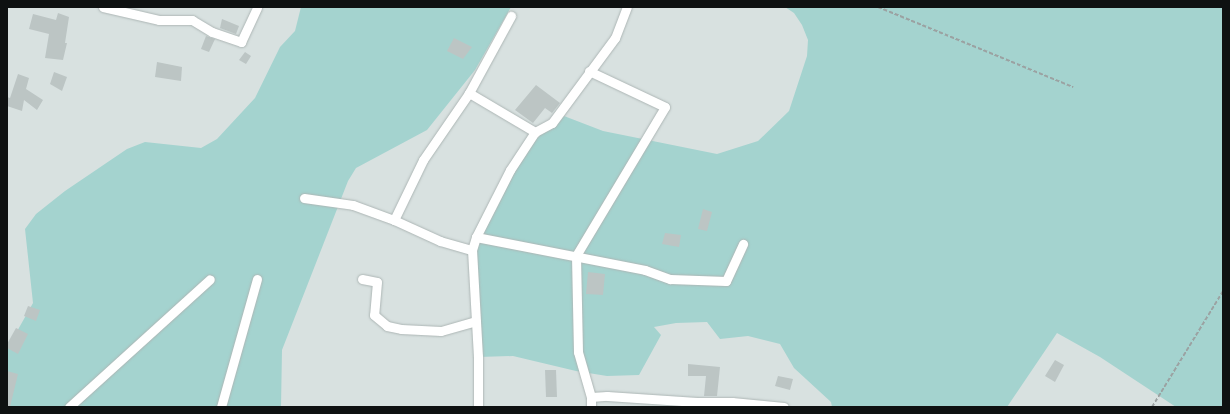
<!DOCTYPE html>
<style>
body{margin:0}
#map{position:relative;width:1230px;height:414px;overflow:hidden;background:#d8e1e0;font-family:Cabin,sans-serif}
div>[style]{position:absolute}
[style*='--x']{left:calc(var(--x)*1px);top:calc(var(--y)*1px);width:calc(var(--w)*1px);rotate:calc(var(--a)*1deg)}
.green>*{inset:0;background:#a4d3cf}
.building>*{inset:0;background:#bcc5c4}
.path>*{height:2px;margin-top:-1px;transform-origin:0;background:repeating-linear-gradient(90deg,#9ba2a2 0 4px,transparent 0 6px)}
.roads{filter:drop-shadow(0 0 1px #adb6b5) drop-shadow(0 0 1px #adb6b5)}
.minor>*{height:9px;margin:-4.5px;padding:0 4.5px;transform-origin:4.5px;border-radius:4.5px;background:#fff}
span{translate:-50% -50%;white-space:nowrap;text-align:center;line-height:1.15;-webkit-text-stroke:3px #d8e1e0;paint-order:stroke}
.frame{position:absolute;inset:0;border:8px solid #0e1111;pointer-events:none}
</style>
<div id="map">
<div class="green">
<div style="clip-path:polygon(301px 7px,511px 7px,475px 70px,427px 130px,356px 168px,348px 181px,282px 350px,281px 407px,7px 407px,7px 349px,33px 303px,25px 229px,36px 214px,65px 191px,127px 149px,145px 142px,201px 148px,217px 139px,255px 98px,280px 47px,295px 31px)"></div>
<div style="clip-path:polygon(785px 7px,1223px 7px,1223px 407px,1176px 407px,1100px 357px,1057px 333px,1007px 407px,832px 407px,831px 402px,794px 368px,780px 344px,748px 336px,720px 339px,707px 322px,676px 323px,654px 327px,661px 335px,639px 375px,607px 376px,576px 371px,513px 356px,478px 357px,469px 269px,482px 217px,506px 177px,539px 135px,564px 116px,603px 131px,717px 154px,758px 141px,789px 111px,807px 56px,808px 40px,802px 25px,794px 13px)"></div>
</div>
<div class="building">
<div style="clip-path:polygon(58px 13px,69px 17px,65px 43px,67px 43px,63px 60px,45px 58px,49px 34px,29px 29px,33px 14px,56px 20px)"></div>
<div style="clip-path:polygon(222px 19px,239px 26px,236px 34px,220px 28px)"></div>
<div style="clip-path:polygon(206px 36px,215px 39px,209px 52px,201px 49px)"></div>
<div style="clip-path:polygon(454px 38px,472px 47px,463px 59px,447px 51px)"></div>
<div style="clip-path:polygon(245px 52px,251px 56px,246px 64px,239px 60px)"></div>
<div style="clip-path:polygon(157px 62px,182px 67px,181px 81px,155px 77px)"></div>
<div style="clip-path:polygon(54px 72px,67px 77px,62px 91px,50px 84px)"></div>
<div style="clip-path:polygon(18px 74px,29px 78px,26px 89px,43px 100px,37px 110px,24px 100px,22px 111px,7px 106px,7px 97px,10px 98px)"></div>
<div style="clip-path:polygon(536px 85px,560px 103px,552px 113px,545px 108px,533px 123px,515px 110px)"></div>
<div style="clip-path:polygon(703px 209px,712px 212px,707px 231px,698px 229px)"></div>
<div style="clip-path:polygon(665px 233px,681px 235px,679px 247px,662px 244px)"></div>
<div style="clip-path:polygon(588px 272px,605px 274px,603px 295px,586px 294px)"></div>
<div style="clip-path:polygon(28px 306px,40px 310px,36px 321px,24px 316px)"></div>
<div style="clip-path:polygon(16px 328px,28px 334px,18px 354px,7px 348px,7px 344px)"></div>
<div style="clip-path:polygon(1055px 360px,1064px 365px,1055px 382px,1045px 376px)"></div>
<div style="clip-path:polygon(688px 364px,720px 367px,717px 396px,704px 396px,706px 376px,688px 376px)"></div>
<div style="clip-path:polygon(545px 370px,556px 370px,557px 397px,546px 397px)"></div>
<div style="clip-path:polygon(7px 371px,18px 374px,10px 407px,7px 407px)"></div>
<div style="clip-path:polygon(778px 376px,793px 379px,790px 390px,775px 386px)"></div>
</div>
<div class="path">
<div style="--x:878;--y:7;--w:211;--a:22.3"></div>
<div style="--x:1152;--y:407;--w:136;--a:-58.5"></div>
</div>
<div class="roads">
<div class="minor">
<div style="--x:103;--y:7;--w:57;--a:13.1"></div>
<div style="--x:159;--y:20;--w:33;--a:0"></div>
<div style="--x:192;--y:20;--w:23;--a:31"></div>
<div style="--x:212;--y:32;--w:31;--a:19"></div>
<div style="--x:241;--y:42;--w:38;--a:-65"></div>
<div style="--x:589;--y:71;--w:84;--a:25.3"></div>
<div style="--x:665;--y:107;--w:174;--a:120.9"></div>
<div style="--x:576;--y:256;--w:96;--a:88.8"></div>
<div style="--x:578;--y:352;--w:47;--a:73.9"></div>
<div style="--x:469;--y:93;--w:77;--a:30.6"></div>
<div style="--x:304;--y:198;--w:49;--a:8.1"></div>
<div style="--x:353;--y:205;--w:44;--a:20.1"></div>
<div style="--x:394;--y:220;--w:51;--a:24.5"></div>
<div style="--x:440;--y:241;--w:33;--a:16"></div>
<div style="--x:394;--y:220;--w:67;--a:-64.2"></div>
<div style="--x:423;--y:160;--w:81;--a:-55.5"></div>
<div style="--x:469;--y:93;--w:88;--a:-61.4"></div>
<div style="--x:476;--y:237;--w:172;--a:11"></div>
<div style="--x:645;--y:270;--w:27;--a:20"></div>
<div style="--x:670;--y:279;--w:56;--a:2"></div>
<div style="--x:726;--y:281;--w:41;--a:-65.3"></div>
<div style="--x:362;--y:279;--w:15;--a:11"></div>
<div style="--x:377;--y:282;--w:33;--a:95"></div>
<div style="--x:374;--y:315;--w:17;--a:40"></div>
<div style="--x:387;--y:326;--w:14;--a:12"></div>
<div style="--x:401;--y:329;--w:40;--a:2.9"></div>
<div style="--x:441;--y:331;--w:36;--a:-16"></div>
<div style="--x:69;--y:407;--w:190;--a:-42.2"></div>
<div style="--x:221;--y:407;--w:133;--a:-74.3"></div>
<div style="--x:478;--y:407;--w:50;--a:-90"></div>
<div style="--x:478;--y:357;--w:107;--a:-93.2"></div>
<div style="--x:472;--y:250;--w:14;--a:-73"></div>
<div style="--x:476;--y:237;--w:75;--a:-63.1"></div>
<div style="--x:510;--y:170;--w:45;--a:-56.7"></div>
<div style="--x:535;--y:132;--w:19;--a:-28"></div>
<div style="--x:552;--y:123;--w:106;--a:-53.5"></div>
<div style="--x:615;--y:38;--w:33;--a:-69"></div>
<div style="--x:591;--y:407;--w:10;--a:-90"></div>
<div style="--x:591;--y:397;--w:16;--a:-4"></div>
<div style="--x:607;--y:396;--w:90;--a:3.8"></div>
<div style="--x:697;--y:402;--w:35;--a:0"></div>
<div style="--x:732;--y:402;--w:52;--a:5.5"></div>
</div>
</div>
<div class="frame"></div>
</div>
